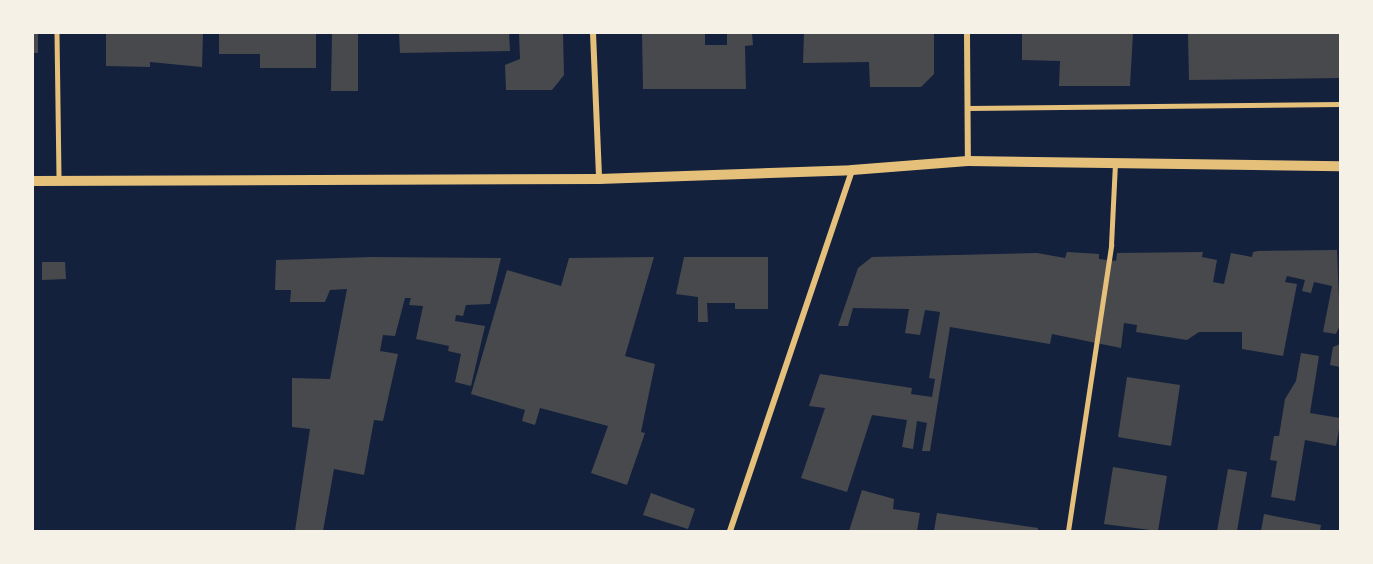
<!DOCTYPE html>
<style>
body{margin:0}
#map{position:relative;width:1373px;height:564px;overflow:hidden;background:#14213d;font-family:"Open Sans",sans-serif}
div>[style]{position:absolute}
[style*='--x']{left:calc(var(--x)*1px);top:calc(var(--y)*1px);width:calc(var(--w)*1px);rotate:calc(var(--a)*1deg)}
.building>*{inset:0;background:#48494c}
.service>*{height:4.5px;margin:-2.25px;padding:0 2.25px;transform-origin:2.25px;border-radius:2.25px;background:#e5c07b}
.minor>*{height:6px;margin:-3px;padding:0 3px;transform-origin:3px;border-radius:3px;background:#e5c07b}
.tertiary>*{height:10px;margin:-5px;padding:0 5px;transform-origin:5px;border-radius:5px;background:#e5c07b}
span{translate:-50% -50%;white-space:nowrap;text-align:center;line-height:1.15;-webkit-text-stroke:4.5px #f6f1e7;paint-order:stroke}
.frame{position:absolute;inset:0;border:34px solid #f6f1e7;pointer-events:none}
</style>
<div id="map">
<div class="building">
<div style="clip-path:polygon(33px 33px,38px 33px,38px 53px,33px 53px)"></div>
<div style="clip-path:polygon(106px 33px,203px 33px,202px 67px,150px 62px,150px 67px,106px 66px)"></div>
<div style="clip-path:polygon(219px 33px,316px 33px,316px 68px,260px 68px,260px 54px,219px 54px)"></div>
<div style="clip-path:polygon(332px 33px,358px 33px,358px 91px,331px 91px)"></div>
<div style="clip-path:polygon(399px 33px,509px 33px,510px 51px,400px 53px)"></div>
<div style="clip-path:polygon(519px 33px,563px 33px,564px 75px,552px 90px,506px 90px,505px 65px,520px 59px)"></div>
<div style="clip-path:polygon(642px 33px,705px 33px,705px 45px,727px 45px,727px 33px,752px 33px,753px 45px,745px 46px,746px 89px,643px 89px)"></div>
<div style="clip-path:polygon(804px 33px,934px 33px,934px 74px,921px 87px,870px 87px,869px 62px,803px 63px)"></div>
<div style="clip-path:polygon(1022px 33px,1133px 33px,1130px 86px,1059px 86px,1060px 61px,1022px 60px)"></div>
<div style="clip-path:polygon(1188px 33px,1340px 33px,1340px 78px,1189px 80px)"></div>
<div style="clip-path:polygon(1337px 250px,1340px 325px,1336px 334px,1323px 332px,1332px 286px,1314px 282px,1311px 293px,1302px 291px,1305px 280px,1287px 276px,1285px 282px,1297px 284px,1283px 356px,1242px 349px,1242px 332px,1199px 332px,1187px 340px,1136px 332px,1137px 325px,1124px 323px,1121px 348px,1052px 334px,1050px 344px,950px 327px,930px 451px,922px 451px,927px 423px,917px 421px,913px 449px,902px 447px,907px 420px,872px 415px,847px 492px,801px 478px,825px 408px,809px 406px,820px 374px,912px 388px,911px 394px,932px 397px,935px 379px,929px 378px,940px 312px,925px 310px,920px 335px,905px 333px,909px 309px,853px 308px,848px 326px,838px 326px,858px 268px,872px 257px,1037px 253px,1065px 258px,1067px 252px,1099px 254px,1099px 259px,1116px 261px,1117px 253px,1203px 252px,1202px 257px,1217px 260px,1213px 282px,1224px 284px,1231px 253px,1252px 257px,1253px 252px,1258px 251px)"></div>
<div style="clip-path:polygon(372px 257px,501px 258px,490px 304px,466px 305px,463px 316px,456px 315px,455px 321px,485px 326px,471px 386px,455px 382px,461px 354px,448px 351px,449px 346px,416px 339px,423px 306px,409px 305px,411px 298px,405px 298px,395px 336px,383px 335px,380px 351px,398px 354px,383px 421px,374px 420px,364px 475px,334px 469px,323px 531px,295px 531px,310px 429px,292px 427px,292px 378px,330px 379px,347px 289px,330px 290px,325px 302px,290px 302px,291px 290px,275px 290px,276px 260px)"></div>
<div style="clip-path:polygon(654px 257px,625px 356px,655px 364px,641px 432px,645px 433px,627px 485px,591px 473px,608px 426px,540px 408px,535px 425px,522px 421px,525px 410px,471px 394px,507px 270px,561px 286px,569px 258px)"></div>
<div style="clip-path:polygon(684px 257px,768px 257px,768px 309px,735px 309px,735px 303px,707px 303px,708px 322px,698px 322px,698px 297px,676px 294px)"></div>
<div style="clip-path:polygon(42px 262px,65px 262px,66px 279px,42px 280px)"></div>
<div style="clip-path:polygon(1340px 344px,1340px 367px,1330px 365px,1333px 347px)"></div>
<div style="clip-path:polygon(1301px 353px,1319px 356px,1310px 413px,1340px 418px,1340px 424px,1336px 446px,1305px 440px,1295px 501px,1271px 497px,1277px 461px,1270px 460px,1274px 436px,1279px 436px,1285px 399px,1296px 381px)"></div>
<div style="clip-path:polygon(1127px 377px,1180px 385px,1171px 446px,1118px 437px)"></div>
<div style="clip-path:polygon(1113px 467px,1167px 476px,1158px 531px,1104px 524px)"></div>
<div style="clip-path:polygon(1228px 469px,1247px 472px,1237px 531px,1217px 531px)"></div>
<div style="clip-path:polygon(862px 490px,894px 499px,893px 509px,920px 513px,917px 531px,849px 531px)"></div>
<div style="clip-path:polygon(651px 493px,695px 509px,688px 529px,643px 515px)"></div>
<div style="clip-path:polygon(937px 513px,1038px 528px,1038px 531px,934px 531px)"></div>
<div style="clip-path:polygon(1264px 514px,1321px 525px,1320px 531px,1261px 531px)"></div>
</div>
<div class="service">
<div style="--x:57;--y:33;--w:148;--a:89.2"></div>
<div style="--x:967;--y:108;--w:373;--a:-0.6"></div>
<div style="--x:1068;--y:531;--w:289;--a:-81.4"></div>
<div style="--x:1111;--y:245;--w:82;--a:-87.2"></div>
</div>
<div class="minor">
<div style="--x:593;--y:33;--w:146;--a:87.6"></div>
<div style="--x:967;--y:33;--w:128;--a:89.6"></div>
<div style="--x:730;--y:531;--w:381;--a:-71.3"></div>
</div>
<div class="tertiary">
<div style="--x:33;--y:181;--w:566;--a:-0.2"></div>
<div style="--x:599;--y:179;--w:253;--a:-2"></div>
<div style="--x:852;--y:170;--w:116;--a:-4.4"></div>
<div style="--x:968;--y:161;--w:372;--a:0.8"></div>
</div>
<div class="frame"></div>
</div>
